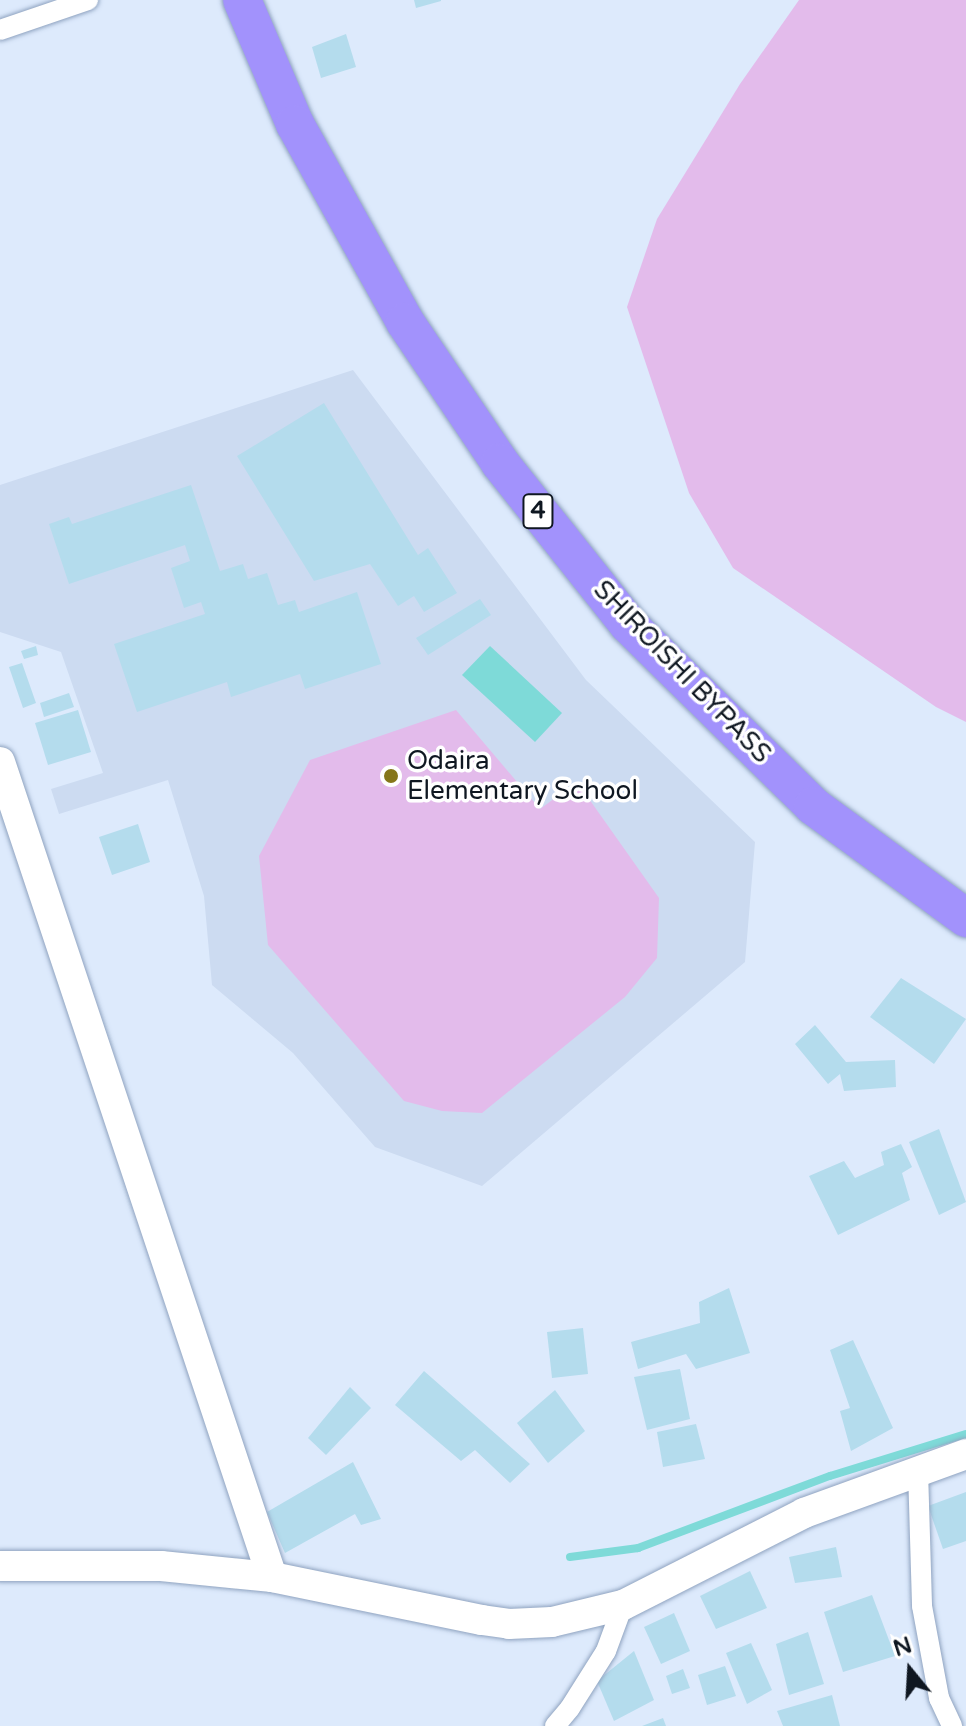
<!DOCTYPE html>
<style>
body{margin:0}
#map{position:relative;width:966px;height:1726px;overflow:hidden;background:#ddeafc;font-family:"Varela Round",sans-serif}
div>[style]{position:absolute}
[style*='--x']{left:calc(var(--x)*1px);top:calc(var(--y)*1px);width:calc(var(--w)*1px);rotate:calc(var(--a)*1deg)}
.built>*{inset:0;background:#ccdbf1}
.green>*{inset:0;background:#e3bbeb}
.water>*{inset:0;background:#7edad8}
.stream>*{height:8px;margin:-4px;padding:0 4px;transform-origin:4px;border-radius:4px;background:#7edad8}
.building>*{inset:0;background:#b4dced}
.roads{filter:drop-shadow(0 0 2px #8fa3c0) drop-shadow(0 0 2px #8fa3c0)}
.street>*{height:20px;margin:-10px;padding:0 10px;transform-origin:10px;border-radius:10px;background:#fff}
.secondary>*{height:30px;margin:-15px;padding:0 15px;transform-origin:15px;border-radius:15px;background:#fff}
.highway>*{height:38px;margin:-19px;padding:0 19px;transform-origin:19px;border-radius:19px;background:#a292fc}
.dots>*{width:22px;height:22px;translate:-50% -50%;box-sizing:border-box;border:4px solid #fff;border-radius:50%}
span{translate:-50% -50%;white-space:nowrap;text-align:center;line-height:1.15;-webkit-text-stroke:7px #fff;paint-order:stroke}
.shield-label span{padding:2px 6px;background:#fff;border:2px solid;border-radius:6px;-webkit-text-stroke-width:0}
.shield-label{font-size:24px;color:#0f1721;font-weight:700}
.street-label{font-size:26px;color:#0f1721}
.poi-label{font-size:26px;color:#0f1721}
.left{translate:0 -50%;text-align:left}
.north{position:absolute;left:870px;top:1630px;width:80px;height:80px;-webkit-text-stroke:6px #fff;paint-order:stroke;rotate:342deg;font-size:22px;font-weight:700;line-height:32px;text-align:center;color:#0f1721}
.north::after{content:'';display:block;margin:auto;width:28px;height:36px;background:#0f1721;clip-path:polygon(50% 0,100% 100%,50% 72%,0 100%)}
</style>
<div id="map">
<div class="built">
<div style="clip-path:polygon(353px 370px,586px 680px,755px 842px,745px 962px,482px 1186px,375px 1147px,293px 1053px,212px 985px,204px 896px,168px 780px,59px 814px,51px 789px,103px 773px,61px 652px,0 632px,0 485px)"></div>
</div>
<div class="green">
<div style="clip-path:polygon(799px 0,966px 0,966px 722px,936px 707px,733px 568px,689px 493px,627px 307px,657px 219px,740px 84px)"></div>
<div style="clip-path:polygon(456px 710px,540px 809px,577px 782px,659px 898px,657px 958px,625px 997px,482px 1113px,442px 1111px,404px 1101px,268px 945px,259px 856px,310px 760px)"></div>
</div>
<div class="water">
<div style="clip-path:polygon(490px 646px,562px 713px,535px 742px,462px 675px)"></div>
</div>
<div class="stream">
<div style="--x:570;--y:1557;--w:69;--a:-7.5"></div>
<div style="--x:638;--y:1548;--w:205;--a:-20.6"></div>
<div style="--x:830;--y:1476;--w:142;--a:-17.2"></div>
</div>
<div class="building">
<div style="clip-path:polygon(414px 0,441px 0,441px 1px,416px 8px)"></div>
<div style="clip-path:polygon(346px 34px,356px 67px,321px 78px,312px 47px)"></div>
<div style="clip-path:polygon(324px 403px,418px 555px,428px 548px,457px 593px,424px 612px,414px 596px,398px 606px,370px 564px,314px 581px,237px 456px)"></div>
<div style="clip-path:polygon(191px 485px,220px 571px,243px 564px,248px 579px,267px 573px,278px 605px,295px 600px,299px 612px,357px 592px,381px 664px,305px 689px,300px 674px,231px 697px,227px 682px,137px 712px,114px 644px,205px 614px,201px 602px,184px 608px,171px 568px,190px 561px,185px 545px,69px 584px,49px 524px,69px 517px,72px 524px)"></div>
<div style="clip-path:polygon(480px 599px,491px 615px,428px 655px,416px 638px)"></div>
<div style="clip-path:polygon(36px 646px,38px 655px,24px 659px,21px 651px)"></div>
<div style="clip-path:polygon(22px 663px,36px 703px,23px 708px,9px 667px)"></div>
<div style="clip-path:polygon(69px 693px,74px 707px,44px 717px,40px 703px)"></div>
<div style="clip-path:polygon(78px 710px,91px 752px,48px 765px,35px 723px)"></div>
<div style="clip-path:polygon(138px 824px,150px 862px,112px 875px,99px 837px)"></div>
<div style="clip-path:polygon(901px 978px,966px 1019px,934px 1064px,870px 1017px)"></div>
<div style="clip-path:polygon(815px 1025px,846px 1062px,895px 1060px,896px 1087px,844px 1091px,840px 1074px,828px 1084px,795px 1044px)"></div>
<div style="clip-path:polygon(939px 1129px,966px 1202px,939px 1215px,909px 1142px)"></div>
<div style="clip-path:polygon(901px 1144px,912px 1167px,902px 1173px,910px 1200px,838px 1235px,809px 1176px,844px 1161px,855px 1178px,884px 1165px,881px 1152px)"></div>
<div style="clip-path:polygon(729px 1288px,750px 1353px,696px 1369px,686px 1354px,638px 1369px,631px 1342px,700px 1323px,699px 1302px)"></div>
<div style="clip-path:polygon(583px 1328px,588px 1374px,552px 1378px,547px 1332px)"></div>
<div style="clip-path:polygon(853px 1340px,893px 1428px,851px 1451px,840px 1411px,850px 1408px,830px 1350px)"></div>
<div style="clip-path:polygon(680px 1369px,690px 1419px,647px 1430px,634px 1377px)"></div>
<div style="clip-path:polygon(424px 1371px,530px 1464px,510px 1483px,475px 1450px,461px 1461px,395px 1405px)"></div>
<div style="clip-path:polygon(350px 1387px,371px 1408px,326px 1455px,308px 1438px)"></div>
<div style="clip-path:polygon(555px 1390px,585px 1431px,548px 1463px,517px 1423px)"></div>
<div style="clip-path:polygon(696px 1424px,705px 1459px,663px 1467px,657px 1432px)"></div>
<div style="clip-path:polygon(353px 1462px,381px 1519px,361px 1525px,355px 1514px,285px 1553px,267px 1512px)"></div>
<div style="clip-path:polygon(966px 1492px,966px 1541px,943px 1549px,928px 1506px)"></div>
<div style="clip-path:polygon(836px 1547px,842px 1577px,795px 1583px,789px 1557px)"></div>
<div style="clip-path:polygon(750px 1571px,767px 1608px,716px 1629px,700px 1596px)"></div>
<div style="clip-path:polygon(872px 1595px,895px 1656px,843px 1672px,824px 1612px)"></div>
<div style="clip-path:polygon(674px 1613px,690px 1651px,661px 1664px,644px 1627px)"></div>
<div style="clip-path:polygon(808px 1632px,824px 1684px,789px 1695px,776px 1644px)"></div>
<div style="clip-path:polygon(751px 1643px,772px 1690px,747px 1704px,726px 1653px)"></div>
<div style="clip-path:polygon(634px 1651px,654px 1700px,614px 1721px,597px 1681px)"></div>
<div style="clip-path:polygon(725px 1666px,736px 1696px,707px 1705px,698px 1675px)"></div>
<div style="clip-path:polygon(683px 1669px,690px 1688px,672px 1694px,666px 1676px)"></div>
<div style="clip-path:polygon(832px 1695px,840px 1726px,783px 1726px,777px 1711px)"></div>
<div style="clip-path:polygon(663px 1718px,666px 1726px,642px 1726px)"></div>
</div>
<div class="roads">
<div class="street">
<div style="--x:0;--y:30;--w:93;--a:-18.8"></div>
<div style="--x:918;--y:1470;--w:136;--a:88.3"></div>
<div style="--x:922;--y:1606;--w:94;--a:79.5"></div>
<div style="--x:939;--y:1698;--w:31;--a:65"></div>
<div style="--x:555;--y:1726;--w:23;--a:-50"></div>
<div style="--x:570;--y:1708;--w:67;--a:-57.7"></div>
<div style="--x:606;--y:1651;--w:49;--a:-69.7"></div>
</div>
<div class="secondary">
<div style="--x:0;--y:762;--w:859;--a:71.54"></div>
<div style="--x:0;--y:1566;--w:161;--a:0"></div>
<div style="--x:161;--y:1566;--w:112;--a:5.7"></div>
<div style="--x:272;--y:1577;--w:214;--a:11.6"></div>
<div style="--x:482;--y:1620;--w:27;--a:8"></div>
<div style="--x:509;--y:1624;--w:43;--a:-2.7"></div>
<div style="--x:552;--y:1622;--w:73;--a:-13.5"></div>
<div style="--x:623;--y:1605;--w:203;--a:-26.9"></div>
<div style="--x:804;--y:1513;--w:172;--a:-20"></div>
</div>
<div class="highway">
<div style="--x:242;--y:0;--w:135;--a:66.9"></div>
<div style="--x:295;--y:124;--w:227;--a:60.9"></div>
<div style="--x:405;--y:322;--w:170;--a:56"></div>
<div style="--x:500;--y:463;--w:206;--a:51.5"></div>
<div style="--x:628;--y:624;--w:260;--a:44.5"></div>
<div style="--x:813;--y:806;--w:190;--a:36.2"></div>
</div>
</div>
<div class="dots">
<div style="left:391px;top:776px;background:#85761a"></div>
</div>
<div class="shield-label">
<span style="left:538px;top:511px">4</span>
</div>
<div class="street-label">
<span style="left:682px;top:672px;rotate:46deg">SHIROISHI BYPASS</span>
</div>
<div class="poi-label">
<span class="left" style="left:407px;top:776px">Odaira<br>Elementary School</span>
</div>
<div class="north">N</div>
</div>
